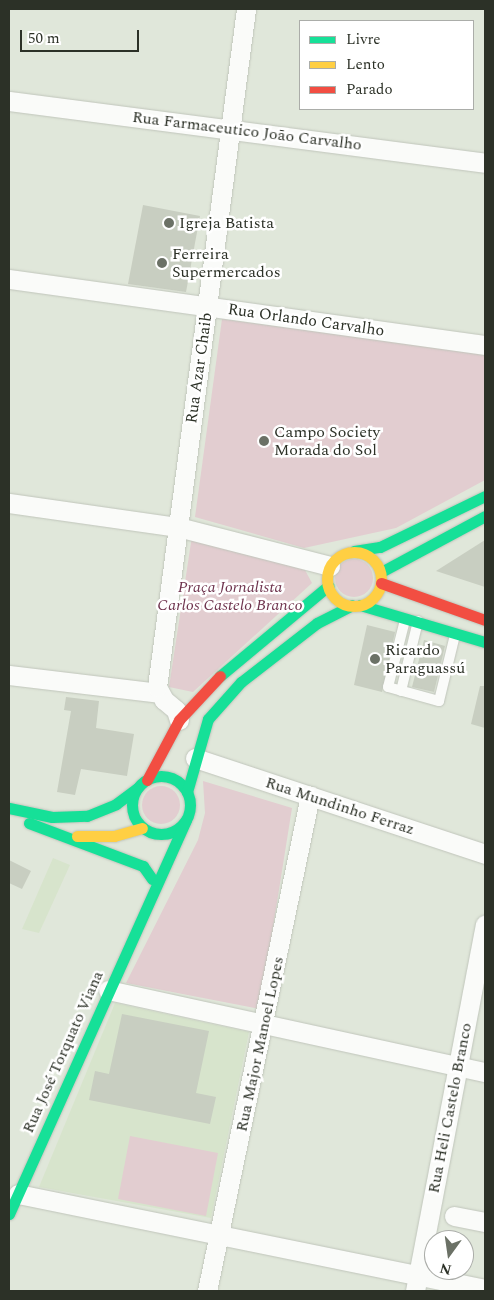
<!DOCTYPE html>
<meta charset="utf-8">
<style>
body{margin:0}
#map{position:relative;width:494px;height:1300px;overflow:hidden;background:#e0e7da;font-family:Spectral,serif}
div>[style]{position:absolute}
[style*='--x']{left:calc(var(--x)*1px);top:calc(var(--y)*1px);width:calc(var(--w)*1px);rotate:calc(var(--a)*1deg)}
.built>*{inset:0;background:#d7e4cc}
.green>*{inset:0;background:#e2cdd0}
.round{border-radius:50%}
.building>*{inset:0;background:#c8cec1}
.roads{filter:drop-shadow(0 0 1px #c0c5bb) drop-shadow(0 0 1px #c0c5bb)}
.lane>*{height:10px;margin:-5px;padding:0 5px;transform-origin:5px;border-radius:5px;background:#fafbf9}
.street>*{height:19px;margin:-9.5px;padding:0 9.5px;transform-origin:9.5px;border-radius:9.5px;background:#fafbf9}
.fast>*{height:11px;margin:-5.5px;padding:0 5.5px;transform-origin:5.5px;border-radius:5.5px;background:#16e098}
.fast>.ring{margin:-5.5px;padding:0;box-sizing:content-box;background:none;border:11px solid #16e098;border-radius:50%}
.slow>*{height:11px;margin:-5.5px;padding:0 5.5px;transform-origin:5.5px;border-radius:5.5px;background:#ffcf43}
.slow>.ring{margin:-5.5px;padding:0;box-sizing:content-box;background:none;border:11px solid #ffcf43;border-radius:50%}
.jam>*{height:11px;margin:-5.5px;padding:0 5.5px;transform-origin:5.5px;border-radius:5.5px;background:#f24e42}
.dots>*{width:14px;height:14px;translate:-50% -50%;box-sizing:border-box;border:2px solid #fff;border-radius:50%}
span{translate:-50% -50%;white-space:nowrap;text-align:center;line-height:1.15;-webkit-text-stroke:5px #fff;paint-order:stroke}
.street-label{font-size:16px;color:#2c3127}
.poi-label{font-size:16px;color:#2c3127}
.left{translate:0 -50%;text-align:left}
.park-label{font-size:16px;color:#6f344e;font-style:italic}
.frame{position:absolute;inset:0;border:10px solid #2c3127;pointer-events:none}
.legend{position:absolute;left:299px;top:20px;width:175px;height:90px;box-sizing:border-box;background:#fff;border:1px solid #abada9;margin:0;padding:6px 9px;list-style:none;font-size:15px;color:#2c3127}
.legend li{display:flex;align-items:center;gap:10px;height:25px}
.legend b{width:25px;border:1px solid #abada9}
.north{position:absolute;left:424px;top:1230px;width:50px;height:50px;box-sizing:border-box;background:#fff;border:1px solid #abada9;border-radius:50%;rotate:194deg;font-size:14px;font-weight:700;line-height:20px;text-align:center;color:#2c3127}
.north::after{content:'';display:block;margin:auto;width:18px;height:22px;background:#6b7166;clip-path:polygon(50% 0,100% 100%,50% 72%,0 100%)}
.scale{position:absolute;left:20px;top:30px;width:119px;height:22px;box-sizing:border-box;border:2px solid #2c3127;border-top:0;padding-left:6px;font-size:15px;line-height:18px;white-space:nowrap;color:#2c3127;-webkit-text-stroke:4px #fff;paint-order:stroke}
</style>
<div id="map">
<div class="built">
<div style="clip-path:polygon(53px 858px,70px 865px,39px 933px,22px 929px)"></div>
<div style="clip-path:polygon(115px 1003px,249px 1032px,211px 1218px,39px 1187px)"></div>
</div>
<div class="green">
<div style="clip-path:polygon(222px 319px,485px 353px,485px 480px,396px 528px,304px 548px,195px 517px)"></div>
<div style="clip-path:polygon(192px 536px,305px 570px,312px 583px,193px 692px,169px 687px)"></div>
<div class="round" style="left:335px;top:559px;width:38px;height:38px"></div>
<div style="clip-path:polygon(203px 781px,292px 808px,260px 1009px,126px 983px,198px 840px,205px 813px)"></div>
<div class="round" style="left:142px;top:786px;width:38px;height:38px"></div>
<div style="clip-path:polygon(130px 1136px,218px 1153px,206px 1216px,118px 1199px)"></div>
</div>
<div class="building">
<div style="clip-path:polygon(143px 205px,200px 216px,186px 292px,128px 284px)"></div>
<div style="clip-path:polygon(485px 540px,485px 587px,436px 571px)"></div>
<div style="clip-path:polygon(367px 625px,395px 632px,382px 692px,354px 685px)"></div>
<div style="clip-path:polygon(424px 640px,445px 646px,434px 692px,412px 687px)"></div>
<div style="clip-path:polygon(480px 686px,485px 686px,485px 728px,471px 724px)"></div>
<div style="clip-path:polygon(66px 697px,99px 701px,96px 728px,134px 734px,127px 776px,81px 769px,75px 795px,57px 792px,71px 711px,64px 710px)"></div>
<div style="clip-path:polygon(9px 860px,31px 871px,22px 889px,9px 883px)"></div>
<div style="clip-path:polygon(122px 1014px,209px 1031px,196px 1093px,216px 1097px,210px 1124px,89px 1100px,95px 1071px,109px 1074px)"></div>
</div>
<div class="roads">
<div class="lane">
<div style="--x:405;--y:620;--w:69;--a:104.2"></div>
<div style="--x:388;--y:687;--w:53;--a:15.4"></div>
<div style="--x:439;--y:701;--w:68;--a:-76.4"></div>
<div style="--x:401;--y:691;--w:72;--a:-76.3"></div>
</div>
<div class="street">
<div style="--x:9;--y:101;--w:480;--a:7.4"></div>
<div style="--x:9;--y:279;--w:481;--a:7.9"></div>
<div style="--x:9;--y:503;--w:171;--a:8.1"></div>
<div style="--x:178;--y:527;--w:157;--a:14.4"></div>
<div style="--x:9;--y:675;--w:151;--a:6.8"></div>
<div style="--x:179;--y:720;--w:10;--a:-107"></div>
<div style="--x:176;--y:710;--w:16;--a:-140"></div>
<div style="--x:164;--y:700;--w:15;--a:-118"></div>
<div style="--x:157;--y:687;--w:684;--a:-82.52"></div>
<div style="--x:195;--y:758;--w:305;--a:18.3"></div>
<div style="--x:108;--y:990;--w:386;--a:12.3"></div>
<div style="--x:18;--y:1194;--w:477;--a:11.5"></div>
<div style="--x:454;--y:1216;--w:32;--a:11"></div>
<div style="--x:207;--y:1291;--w:506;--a:-78.25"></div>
<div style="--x:415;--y:1291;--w:373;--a:-79.2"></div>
</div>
<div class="fast">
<div style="--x:354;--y:551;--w:26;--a:-9"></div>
<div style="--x:380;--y:547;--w:117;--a:-25.9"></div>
<div style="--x:381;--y:572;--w:118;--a:-28.3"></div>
<div style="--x:360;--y:605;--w:130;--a:16.5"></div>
<div style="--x:220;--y:676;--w:141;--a:-39.8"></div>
<div class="ring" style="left:132px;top:776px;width:47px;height:47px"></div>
<div style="--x:187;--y:792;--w:76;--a:-74"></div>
<div style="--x:208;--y:719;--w:50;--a:-48.3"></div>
<div style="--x:241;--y:682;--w:96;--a:-37.8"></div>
<div style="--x:317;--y:623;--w:39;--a:-27"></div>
<div style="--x:9;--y:808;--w:44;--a:11.8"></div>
<div style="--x:52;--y:817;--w:35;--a:-2"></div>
<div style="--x:87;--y:816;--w:31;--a:-22"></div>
<div style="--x:116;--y:804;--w:26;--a:-37"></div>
<div style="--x:29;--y:823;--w:122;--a:20.7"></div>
<div style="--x:143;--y:866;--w:16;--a:55"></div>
<div style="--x:9;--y:1214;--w:432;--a:-65.8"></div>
</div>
<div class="slow">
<div class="ring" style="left:327px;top:552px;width:43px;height:43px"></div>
<div style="--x:77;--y:836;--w:37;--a:0"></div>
<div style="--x:114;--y:836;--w:29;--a:-16"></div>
</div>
<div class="jam">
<div style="--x:381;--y:583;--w:110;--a:19.6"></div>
<div style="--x:147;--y:780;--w:68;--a:-61.9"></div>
<div style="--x:179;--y:720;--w:60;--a:-47"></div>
</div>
</div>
<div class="dots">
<div style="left:169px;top:223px;background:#6b7166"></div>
<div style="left:162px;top:263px;background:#6b7166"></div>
<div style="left:264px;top:441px;background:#6b7166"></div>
<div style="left:375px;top:659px;background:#6b7166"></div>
</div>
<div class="street-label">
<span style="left:247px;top:131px;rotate:7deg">Rua Farmaceutico João Carvalho</span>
<span style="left:306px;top:320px;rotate:8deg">Rua Orlando Carvalho</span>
<span style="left:199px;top:368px;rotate:-82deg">Rua Azar Chaib</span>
<span style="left:340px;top:806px;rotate:18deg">Rua Mundinho Ferraz</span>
<span style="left:260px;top:1044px;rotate:-78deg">Rua Major Manoel Lopes</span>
<span style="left:63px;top:1052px;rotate:-66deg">Rua José Torquato Viana</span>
<span style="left:450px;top:1108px;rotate:-79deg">Rua Heli Castelo Branco</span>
</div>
<div class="poi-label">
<span class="left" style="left:179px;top:223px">Igreja Batista</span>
<span class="left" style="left:172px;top:263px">Ferreira<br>Supermercados</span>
<span class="left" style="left:274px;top:441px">Campo Society<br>Morada do Sol</span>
<span class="left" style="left:385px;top:659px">Ricardo<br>Paraguassú</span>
</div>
<div class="park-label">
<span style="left:230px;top:596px">Praça Jornalista<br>Carlos Castelo Branco</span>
</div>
<div class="frame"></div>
<ul class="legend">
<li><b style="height:6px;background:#16e098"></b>Livre</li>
<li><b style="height:6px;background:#ffcf43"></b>Lento</li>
<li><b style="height:6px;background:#f24e42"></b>Parado</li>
</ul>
<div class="north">N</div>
<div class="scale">50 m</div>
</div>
